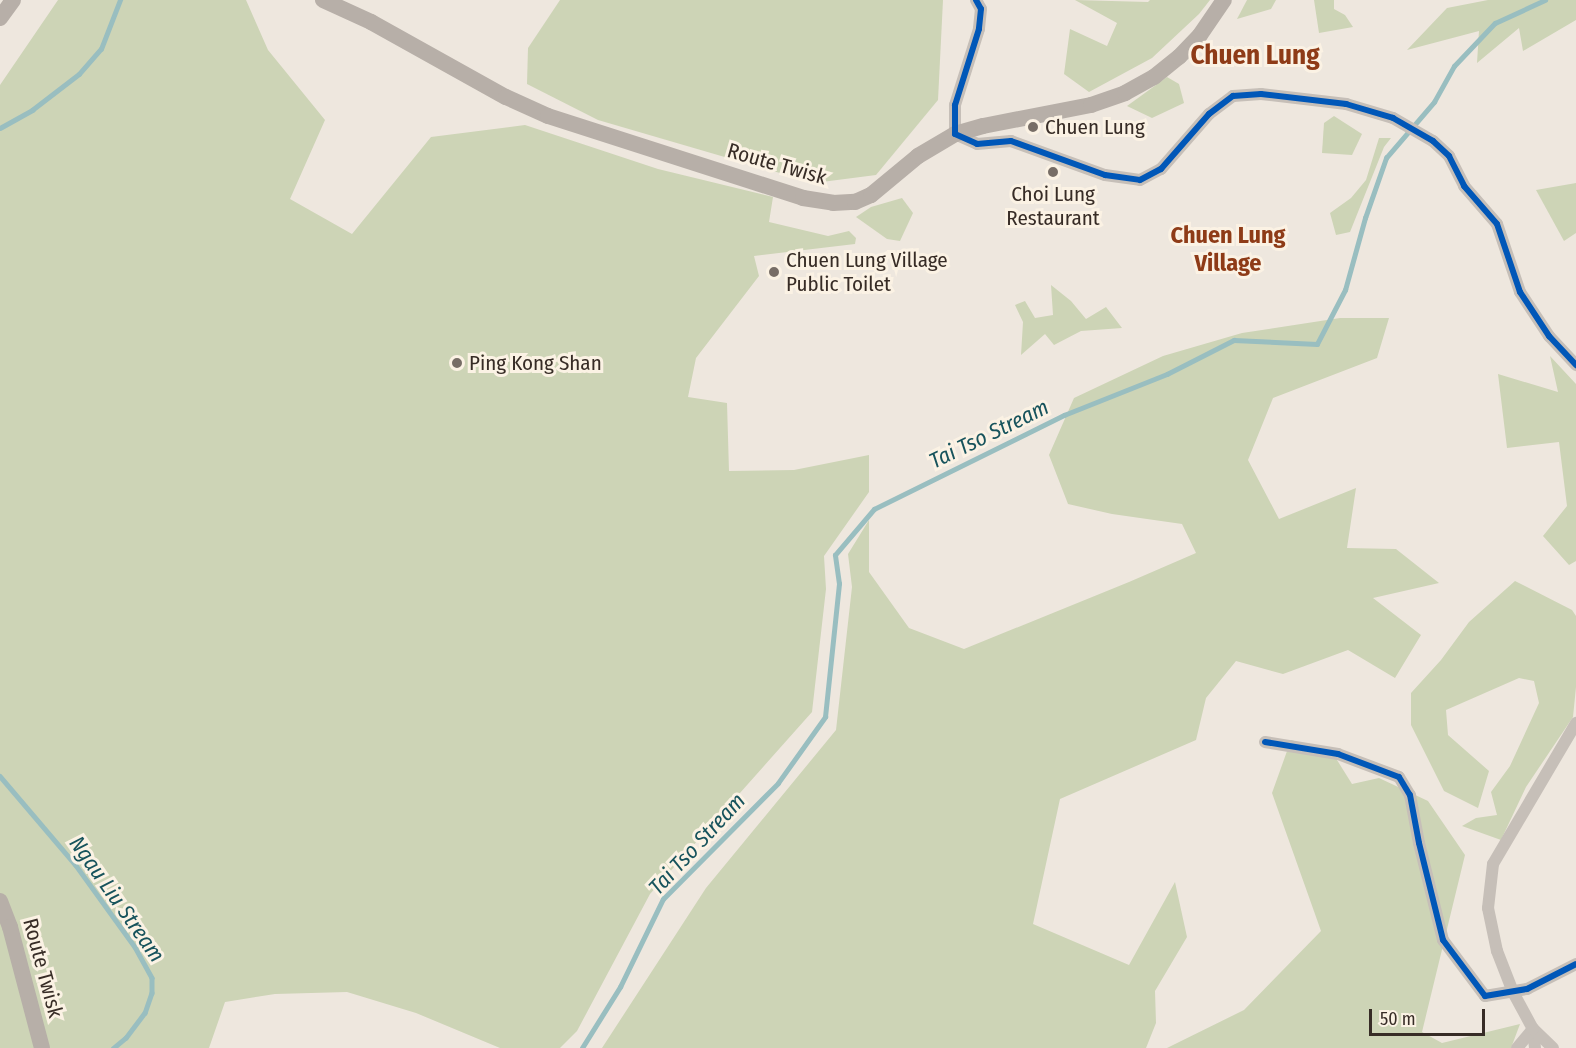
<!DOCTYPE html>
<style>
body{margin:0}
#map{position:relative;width:1576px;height:1048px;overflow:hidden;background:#eee7de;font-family:"Fira Sans Condensed",sans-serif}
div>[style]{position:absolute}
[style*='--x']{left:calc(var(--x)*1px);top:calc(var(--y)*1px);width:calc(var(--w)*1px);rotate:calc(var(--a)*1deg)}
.green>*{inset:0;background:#cdd4b6}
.stream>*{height:4.5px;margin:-2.25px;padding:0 2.25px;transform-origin:2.25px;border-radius:2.25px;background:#99bec0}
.street>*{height:12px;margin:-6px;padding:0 6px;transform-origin:6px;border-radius:6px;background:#c6bfb8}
.secondary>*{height:16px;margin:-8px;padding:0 8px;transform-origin:8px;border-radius:8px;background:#b7afa8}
.cycleway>*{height:6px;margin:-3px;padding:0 3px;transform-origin:3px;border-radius:3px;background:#0057b8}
.dots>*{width:16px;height:16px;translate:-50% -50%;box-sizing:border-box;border:3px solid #fbf2e4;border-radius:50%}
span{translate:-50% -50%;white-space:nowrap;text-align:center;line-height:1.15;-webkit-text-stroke:6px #fbf2e4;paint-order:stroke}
.poi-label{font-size:21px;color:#372c26}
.left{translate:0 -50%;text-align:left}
.street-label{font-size:21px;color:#372c26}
.water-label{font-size:22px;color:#17535c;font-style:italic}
.quarter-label{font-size:24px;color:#8e3b17;font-weight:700}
.district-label{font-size:27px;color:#8e3b17;font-weight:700}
.scale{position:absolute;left:1369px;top:1009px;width:116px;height:27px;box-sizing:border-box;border:3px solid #372c26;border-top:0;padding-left:8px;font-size:18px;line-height:21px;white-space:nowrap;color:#372c26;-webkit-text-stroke:4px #fbf2e4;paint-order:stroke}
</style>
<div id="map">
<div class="green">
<div style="clip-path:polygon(58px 0,246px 0,268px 50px,325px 120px,290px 199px,352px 234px,431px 137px,525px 125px,658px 169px,773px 197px,769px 222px,828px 236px,849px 231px,856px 238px,855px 244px,754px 256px,759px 276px,696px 358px,688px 397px,727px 403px,729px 471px,794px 470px,869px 455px,869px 492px,824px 556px,826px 589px,812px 712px,650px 894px,577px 1031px,560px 1048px,500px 1048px,416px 1013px,347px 992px,275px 994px,225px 1002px,209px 1048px,0 1048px,0 85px)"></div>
<div style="clip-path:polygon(560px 0,943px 0,938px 100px,876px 175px,814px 183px,598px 120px,527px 84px,528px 48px)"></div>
<div style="clip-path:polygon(1075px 0,1148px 2px,1150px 0,1210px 0,1199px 14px,1152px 58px,1089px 92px,1064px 74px,1070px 29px,1107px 46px,1117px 23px)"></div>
<div style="clip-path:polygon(1247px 0,1276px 0,1271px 9px,1237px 19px)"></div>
<div style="clip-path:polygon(1314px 0,1334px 0,1334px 9px,1345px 15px,1353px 27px,1319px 33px)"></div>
<div style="clip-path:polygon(1488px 0,1576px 0,1576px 20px,1523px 51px,1519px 28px,1477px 63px,1479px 31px,1407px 50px,1447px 8px)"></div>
<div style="clip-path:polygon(1167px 77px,1179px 84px,1184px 103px,1152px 118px,1127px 106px)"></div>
<div style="clip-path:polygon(1334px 116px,1362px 134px,1352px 155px,1322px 153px,1324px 123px)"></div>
<div style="clip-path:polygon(1379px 138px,1391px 138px,1384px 147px,1350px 232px,1336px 235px,1330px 213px,1351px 198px,1366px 180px)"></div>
<div style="clip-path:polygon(1576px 183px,1576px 233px,1564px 241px,1536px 190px)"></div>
<div style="clip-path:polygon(902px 198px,913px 213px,900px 241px,887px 239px,856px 217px,871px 207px)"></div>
<div style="clip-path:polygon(1051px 285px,1071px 301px,1086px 319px,1106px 307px,1122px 328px,1081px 331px,1054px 345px,1045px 334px,1021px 355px,1023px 322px,1015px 305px,1025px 301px,1035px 318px,1053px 315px)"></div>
<div style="clip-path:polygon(1340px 318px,1389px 318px,1377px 358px,1273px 398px,1248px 460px,1279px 519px,1356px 488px,1347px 548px,1396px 549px,1439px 583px,1373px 598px,1421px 635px,1395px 678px,1348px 650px,1283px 674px,1236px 661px,1206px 698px,1196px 740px,1060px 799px,1033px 924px,1129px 965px,1175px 882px,1187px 937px,1155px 991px,1156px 1023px,1146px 1048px,602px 1048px,706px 888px,836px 730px,852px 587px,848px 554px,869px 520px,869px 572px,909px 628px,964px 649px,1129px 582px,1196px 553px,1182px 524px,1112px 514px,1068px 504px,1049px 455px,1074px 398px,1163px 356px,1242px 333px)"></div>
<div style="clip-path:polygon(1550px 356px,1576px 384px,1576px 561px,1569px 565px,1543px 536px,1567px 506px,1559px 442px,1507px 448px,1498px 374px,1558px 392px)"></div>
<div style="clip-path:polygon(1515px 581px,1572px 610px,1576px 616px,1576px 687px,1573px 717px,1526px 787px,1501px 840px,1462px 826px,1476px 818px,1497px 815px,1491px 792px,1510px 766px,1539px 703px,1534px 681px,1519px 678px,1446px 710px,1448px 735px,1489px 771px,1478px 808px,1444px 791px,1411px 725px,1411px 693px,1441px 660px,1469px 622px)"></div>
<div style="clip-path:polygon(1291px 740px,1332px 752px,1352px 784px,1379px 778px,1428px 801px,1465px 855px,1422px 1032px,1442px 1043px,1520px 1024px,1511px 1048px,1167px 1048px,1244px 1010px,1321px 931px,1272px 793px)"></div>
</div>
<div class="stream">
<div style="--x:0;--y:128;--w:37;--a:-29"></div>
<div style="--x:32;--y:110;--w:59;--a:-37.5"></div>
<div style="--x:79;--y:74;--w:33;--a:-49"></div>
<div style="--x:101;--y:49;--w:53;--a:-68.8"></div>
<div style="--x:0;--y:776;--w:116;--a:49.6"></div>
<div style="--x:75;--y:864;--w:102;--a:54.1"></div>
<div style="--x:135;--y:947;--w:35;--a:61"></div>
<div style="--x:152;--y:978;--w:15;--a:90"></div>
<div style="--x:152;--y:993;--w:21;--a:109"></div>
<div style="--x:145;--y:1013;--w:31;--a:127"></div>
<div style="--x:126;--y:1038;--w:16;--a:140"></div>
<div style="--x:582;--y:1048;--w:72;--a:-58.1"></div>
<div style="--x:620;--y:987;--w:98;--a:-64"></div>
<div style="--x:663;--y:899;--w:163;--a:-45.2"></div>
<div style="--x:778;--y:783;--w:81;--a:-54.5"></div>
<div style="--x:825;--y:717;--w:134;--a:-84"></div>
<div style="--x:839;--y:584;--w:29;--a:-98"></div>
<div style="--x:835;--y:555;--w:60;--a:-49.7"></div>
<div style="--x:874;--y:509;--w:212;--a:-26.3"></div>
<div style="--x:1064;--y:415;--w:111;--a:-21.7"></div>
<div style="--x:1167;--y:374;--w:75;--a:-26.9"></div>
<div style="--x:1234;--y:340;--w:83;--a:2.8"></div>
<div style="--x:1317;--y:344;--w:61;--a:-62.6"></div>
<div style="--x:1345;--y:290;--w:75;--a:-74.5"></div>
<div style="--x:1365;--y:218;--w:64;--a:-70.7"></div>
<div style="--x:1386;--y:158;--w:74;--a:-49.4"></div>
<div style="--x:1434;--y:102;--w:41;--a:-60.9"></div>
<div style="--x:1454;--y:66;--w:59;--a:-46.4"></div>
<div style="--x:1495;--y:23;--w:55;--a:-24.7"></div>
</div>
<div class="street">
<div style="--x:976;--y:0;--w:10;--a:61"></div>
<div style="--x:981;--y:9;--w:20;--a:96"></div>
<div style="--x:979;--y:29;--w:80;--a:107.5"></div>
<div style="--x:955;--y:105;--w:29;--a:90"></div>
<div style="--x:955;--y:134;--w:24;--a:24"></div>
<div style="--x:977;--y:144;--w:34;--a:-5"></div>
<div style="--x:1011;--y:141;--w:100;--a:19.9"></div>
<div style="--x:1105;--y:175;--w:35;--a:8"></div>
<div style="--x:1140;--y:180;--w:24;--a:-28"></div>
<div style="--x:1161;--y:169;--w:73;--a:-48.9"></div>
<div style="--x:1209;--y:114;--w:30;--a:-37"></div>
<div style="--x:1233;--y:96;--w:28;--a:-4"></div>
<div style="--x:1261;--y:94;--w:86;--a:6.7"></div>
<div style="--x:1346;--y:104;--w:49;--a:16.6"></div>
<div style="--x:1393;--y:118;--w:46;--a:29.9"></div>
<div style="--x:1433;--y:141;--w:22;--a:43"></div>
<div style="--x:1449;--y:156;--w:34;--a:63"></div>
<div style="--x:1464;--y:186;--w:50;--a:49"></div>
<div style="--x:1497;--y:224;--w:72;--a:71.3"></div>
<div style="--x:1520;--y:292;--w:53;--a:56.6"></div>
<div style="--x:1549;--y:336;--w:40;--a:47"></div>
<div style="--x:1265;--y:742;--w:74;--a:9.3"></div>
<div style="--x:1338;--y:754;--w:65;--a:20.7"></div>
<div style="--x:1399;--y:777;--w:21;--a:59"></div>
<div style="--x:1410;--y:795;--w:49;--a:79.4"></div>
<div style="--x:1419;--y:843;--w:100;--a:76.1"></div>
<div style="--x:1443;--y:940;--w:70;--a:53.1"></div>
<div style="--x:1485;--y:996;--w:43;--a:-9.5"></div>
<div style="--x:1527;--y:989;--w:55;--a:-27"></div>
<div style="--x:1533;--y:1029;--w:19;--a:84"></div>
<div style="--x:1517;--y:1048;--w:25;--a:-50"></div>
<div style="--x:1553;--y:1048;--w:28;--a:-136"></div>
<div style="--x:1533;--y:1029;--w:42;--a:-118.4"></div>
<div style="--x:1513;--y:992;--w:44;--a:-111.3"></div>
<div style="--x:1497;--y:951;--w:44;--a:-101.8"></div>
<div style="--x:1488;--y:908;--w:44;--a:-83.5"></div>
<div style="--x:1493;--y:864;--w:164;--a:-59.5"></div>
</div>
<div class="secondary">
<div style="--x:323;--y:0;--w:53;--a:24.6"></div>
<div style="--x:371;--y:22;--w:154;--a:29.1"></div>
<div style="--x:506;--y:97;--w:46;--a:24.3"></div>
<div style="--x:548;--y:116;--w:268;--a:17.8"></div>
<div style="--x:803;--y:198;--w:30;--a:9"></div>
<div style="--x:833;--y:203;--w:22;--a:-3"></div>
<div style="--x:855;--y:202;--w:17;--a:-24"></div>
<div style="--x:871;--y:195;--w:61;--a:-39.7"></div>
<div style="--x:918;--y:156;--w:43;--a:-30.7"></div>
<div style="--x:955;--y:134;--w:29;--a:-16"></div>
<div style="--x:983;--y:126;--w:110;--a:-11"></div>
<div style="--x:1091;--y:105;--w:36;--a:-19"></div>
<div style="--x:1125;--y:93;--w:33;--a:-29"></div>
<div style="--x:1154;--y:77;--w:32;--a:-39"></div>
<div style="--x:1179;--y:57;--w:30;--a:-46"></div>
<div style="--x:1200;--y:35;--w:42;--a:-55.6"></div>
<div style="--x:0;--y:18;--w:22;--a:-54"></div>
<div style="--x:0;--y:901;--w:28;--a:69"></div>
<div style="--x:10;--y:927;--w:125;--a:75.2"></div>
</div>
<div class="cycleway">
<div style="--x:976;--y:0;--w:10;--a:61"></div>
<div style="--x:981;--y:9;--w:20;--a:96"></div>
<div style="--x:979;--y:29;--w:80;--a:107.5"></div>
<div style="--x:955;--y:105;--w:29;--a:90"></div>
<div style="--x:955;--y:134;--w:24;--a:24"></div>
<div style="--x:977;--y:144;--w:34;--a:-5"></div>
<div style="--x:1011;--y:141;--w:100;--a:19.9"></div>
<div style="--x:1105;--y:175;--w:35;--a:8"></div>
<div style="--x:1140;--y:180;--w:24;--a:-28"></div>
<div style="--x:1161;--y:169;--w:73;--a:-48.9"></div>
<div style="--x:1209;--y:114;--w:30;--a:-37"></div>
<div style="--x:1233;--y:96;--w:28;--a:-4"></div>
<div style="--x:1261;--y:94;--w:86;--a:6.7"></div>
<div style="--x:1346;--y:104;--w:49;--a:16.6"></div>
<div style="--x:1393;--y:118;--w:46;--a:29.9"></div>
<div style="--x:1433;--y:141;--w:22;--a:43"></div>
<div style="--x:1449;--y:156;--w:34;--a:63"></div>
<div style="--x:1464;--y:186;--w:50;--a:49"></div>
<div style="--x:1497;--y:224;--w:72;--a:71.3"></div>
<div style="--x:1520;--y:292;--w:53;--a:56.6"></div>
<div style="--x:1549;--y:336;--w:40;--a:47"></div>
<div style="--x:1265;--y:742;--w:74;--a:9.3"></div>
<div style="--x:1338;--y:754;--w:65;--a:20.7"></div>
<div style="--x:1399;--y:777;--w:21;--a:59"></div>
<div style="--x:1410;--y:795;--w:49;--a:79.4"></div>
<div style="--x:1419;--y:843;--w:100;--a:76.1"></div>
<div style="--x:1443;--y:940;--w:70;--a:53.1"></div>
<div style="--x:1485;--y:996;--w:43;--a:-9.5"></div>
<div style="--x:1527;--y:989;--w:55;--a:-27"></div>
</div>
<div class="dots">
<div style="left:1033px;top:127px;background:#776d66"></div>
<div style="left:1053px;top:172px;background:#776d66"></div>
<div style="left:774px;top:272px;background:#776d66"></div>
<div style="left:457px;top:363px;background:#776d66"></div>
</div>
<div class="poi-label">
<span class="left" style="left:1045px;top:127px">Chuen Lung</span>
<span style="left:1053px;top:206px">Choi Lung<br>Restaurant</span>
<span class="left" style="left:786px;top:272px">Chuen Lung Village<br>Public Toilet</span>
<span class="left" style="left:469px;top:363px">Ping Kong Shan</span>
</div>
<div class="street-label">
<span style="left:777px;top:164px;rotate:16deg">Route Twisk</span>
<span style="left:43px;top:968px;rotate:75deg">Route Twisk</span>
</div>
<div class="water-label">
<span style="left:989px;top:434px;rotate:-26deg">Tai Tso Stream</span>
<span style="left:697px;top:844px;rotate:-47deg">Tai Tso Stream</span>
<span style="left:117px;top:899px;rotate:55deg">Ngau Liu Stream</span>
</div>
<div class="quarter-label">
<span style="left:1228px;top:250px">Chuen Lung<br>Village</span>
</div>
<div class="district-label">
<span style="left:1255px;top:56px">Chuen Lung</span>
</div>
<div class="scale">50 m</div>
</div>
